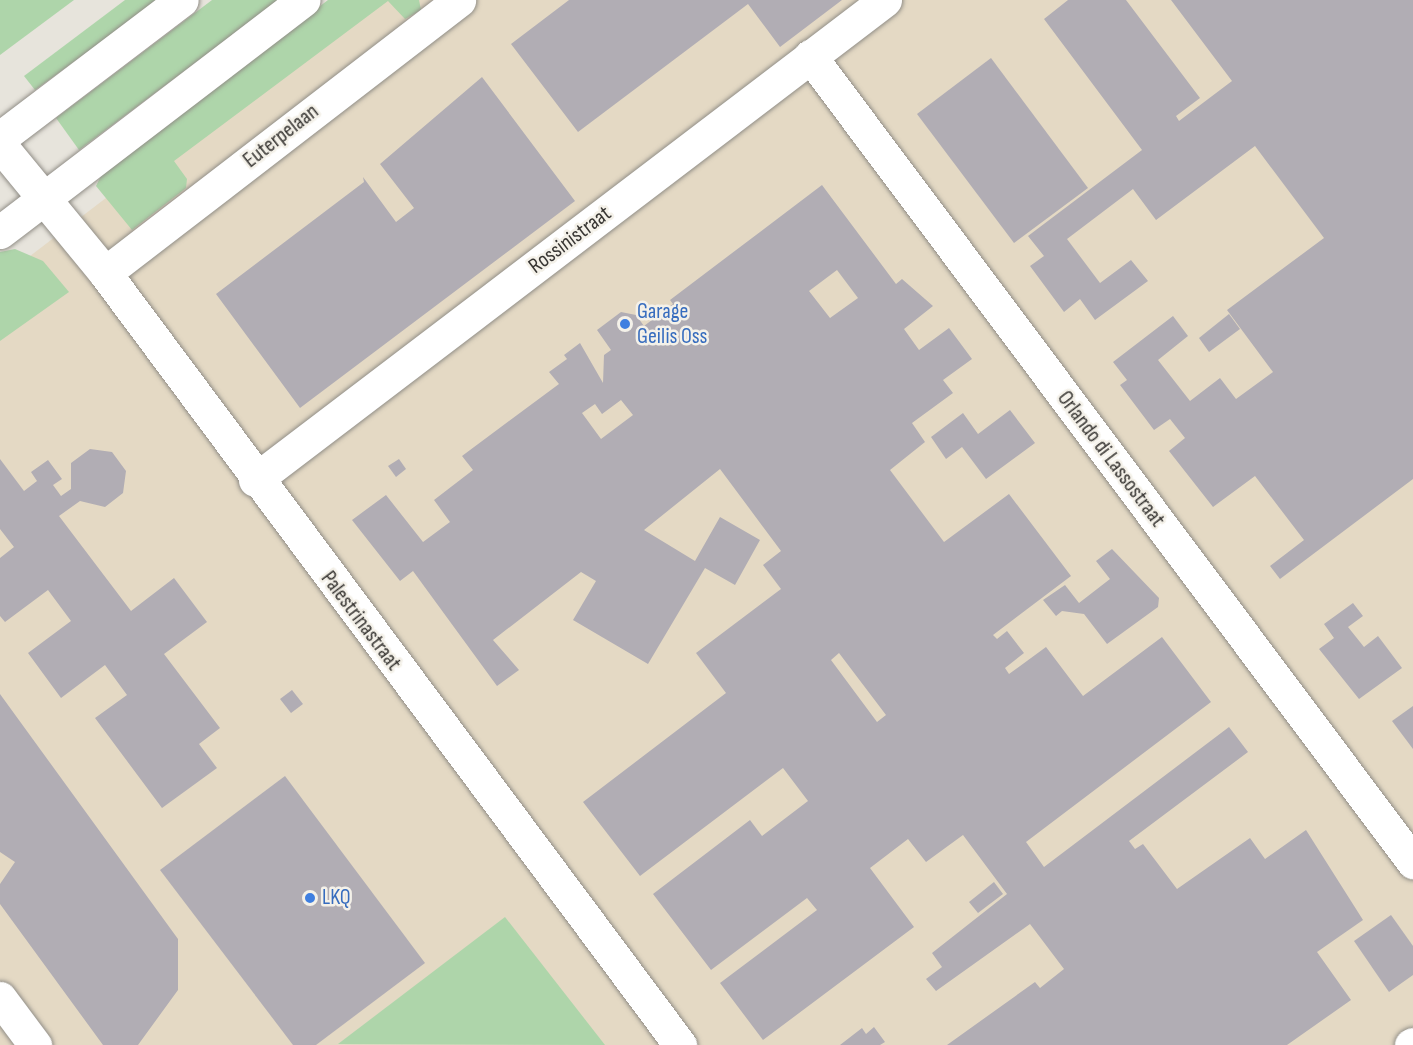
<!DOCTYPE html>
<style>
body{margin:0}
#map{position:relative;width:1413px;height:1045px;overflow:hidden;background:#e7e4dc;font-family:"Sofia Sans Condensed",sans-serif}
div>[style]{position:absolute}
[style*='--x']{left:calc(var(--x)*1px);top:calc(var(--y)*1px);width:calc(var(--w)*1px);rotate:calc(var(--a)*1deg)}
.industrial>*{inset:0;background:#e4d9c4}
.green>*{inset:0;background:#aed5aa}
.building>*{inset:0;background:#b1adb4}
.roads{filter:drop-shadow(0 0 2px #918e87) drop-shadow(0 0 2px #918e87)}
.minor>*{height:33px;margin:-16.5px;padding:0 16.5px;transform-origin:16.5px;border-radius:16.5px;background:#fff}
.dots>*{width:16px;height:16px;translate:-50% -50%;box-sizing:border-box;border:3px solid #f4f1e9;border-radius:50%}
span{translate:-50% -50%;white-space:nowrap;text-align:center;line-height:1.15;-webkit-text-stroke:5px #f4f1e9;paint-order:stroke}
.street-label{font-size:22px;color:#383633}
.shop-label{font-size:22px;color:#366cbe}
.left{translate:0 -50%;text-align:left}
</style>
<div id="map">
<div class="industrial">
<div style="clip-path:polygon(365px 0,1413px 0,1413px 1045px,0 1045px,0 279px)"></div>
</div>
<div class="green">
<div style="clip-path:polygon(0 0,74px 0,0 55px)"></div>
<div style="clip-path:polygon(125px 0,159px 0,35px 90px,24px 76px)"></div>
<div style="clip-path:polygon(212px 0,279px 0,79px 150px,56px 118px)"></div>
<div style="clip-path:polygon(328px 0,419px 0,421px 10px,405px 19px,388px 1px,174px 161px,187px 179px,186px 188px,132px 230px,96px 186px,103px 172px)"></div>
<div style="clip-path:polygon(15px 249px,43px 261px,69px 292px,0 341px,0 252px)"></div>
<div style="clip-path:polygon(505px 917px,605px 1045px,338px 1044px)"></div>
</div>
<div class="building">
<div style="clip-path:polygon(569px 0,842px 0,780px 47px,748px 4px,578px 132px,511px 44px)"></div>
<div style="clip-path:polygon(1068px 0,1126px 0,1200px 98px,1176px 116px,1179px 121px,1232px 81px,1171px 0,1413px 0,1413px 479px,1280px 579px,1270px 566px,1304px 540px,1255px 476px,1213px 507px,1169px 451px,1185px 438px,1170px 419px,1154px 430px,1120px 385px,1127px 380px,1113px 362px,1173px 316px,1188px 336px,1158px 360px,1190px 401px,1220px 378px,1236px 399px,1273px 372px,1227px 310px,1324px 238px,1255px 146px,1156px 220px,1133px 189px,1067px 239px,1100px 283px,1131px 260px,1148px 281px,1095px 320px,1080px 299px,1064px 312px,1030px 266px,1044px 256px,1028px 236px,1142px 150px,1044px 19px)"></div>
<div style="clip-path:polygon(991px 58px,1088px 188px,1014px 243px,917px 114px)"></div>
<div style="clip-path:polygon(482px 77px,575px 201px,300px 408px,216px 294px,364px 182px,363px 177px,396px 222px,414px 208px,380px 164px)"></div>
<div style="clip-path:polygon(evenodd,822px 185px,896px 284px,902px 279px,933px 306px,904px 329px,919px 350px,949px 328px,972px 359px,943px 380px,953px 393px,912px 423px,925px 442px,890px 470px,944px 542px,1009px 494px,1071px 576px,993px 635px,997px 639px,1007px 631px,1024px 653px,1005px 668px,1009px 674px,1046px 647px,1083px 696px,1162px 637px,1211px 702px,1026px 842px,1044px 867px,1229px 727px,1248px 752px,1129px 841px,1135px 849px,1143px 844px,1177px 889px,1250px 838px,1265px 859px,1306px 830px,1363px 920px,1317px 952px,1351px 1000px,1287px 1045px,947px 1045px,1035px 982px,1040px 988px,1064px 969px,1030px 924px,936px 991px,926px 979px,942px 967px,932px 953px,1007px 894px,963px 835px,926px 862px,908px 839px,870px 868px,914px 927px,763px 1040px,720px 983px,817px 910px,807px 898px,711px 970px,653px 894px,750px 820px,762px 836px,808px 801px,783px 768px,640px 876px,583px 802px,726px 693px,696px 653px,781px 589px,763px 565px,781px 551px,720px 469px,644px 530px,695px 561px,720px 517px,760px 540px,735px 585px,705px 568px,648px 664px,573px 620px,596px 581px,581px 572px,493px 640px,519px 670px,497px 686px,413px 571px,400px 581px,352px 520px,386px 495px,423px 542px,450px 522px,434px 500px,473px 470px,462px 456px,559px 384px,549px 372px,567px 359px,564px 355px,580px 343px,603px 383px,604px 355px,611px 350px,597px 330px,621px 312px,636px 315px,644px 326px,673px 304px,670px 300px,822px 185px,837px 270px,858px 298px,830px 318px,809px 291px,837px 270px,822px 185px,621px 400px,633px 415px,601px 439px,582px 413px,595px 404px,602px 414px,621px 400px,822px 185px,839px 653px,886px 715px,877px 722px,831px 660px,839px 653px)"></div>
<div style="clip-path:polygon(1229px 314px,1240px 329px,1209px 352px,1199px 338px)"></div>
<div style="clip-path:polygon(1010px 410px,1035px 443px,986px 479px,962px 447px,946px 459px,931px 437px,963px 413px,978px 434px)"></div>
<div style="clip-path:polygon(90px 449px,112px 452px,126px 471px,123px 493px,105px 507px,80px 501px,59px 516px,131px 611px,174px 578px,207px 622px,164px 654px,220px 728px,199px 744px,217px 768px,162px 808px,95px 718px,127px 695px,105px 665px,61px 698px,28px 653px,71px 621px,48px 590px,5px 622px,0 616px,0 558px,14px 547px,0 529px,0 459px,24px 491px,37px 481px,31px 472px,48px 460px,62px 479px,53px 485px,61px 496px,71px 489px,71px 463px)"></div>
<div style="clip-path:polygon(399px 459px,406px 469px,396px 477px,388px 466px)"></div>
<div style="clip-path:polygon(1112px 549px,1159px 598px,1158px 607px,1107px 644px,1084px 614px,1062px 611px,1056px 616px,1043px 600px,1065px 585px,1079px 603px,1110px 579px,1096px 561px)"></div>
<div style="clip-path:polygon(1353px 603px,1363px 616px,1348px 627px,1364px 647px,1378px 636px,1402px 668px,1359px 699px,1319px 649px,1334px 638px,1324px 624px)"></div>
<div style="clip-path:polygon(292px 690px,303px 704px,291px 713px,280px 699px)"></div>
<div style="clip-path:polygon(0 694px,178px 939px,178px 990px,138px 1045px,103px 1045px,0 904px,0 884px,15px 862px,0 852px)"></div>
<div style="clip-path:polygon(1413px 706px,1413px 749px,1392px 721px)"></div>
<div style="clip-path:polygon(285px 776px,425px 963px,316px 1045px,293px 1045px,160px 870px)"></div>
<div style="clip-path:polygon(994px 882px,1003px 894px,978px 913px,969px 902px)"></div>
<div style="clip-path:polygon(1391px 915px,1413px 946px,1413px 975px,1389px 992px,1354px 941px)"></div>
<div style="clip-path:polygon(874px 1027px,885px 1042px,880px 1045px,840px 1045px,862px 1028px,866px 1034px)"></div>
</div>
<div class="roads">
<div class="minor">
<div style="--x:810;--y:56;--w:1007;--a:53.2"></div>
<div style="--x:0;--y:138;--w:228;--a:-37.2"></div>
<div style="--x:0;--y:145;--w:166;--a:50.6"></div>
<div style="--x:105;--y:273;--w:963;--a:53.32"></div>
<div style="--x:0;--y:232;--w:382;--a:-37.4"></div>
<div style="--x:105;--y:273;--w:447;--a:-37.6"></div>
<div style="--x:255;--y:480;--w:792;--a:-37.3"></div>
<div style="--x:0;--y:998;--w:59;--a:53.3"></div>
<div style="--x:1411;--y:1045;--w:2;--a:-27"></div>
</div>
</div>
<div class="dots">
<div style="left:625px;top:324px;background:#3f7fe0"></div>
<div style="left:310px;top:898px;background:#3f7fe0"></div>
</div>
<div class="street-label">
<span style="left:281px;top:136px;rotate:-38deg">Euterpelaan</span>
<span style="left:570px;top:240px;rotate:-37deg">Rossinistraat</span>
<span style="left:1111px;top:459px;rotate:53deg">Orlando di Lassostraat</span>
<span style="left:361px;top:621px;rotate:53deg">Palestrinastraat</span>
</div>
<div class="shop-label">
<span class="left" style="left:637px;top:324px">Garage<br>Geilis Oss</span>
<span class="left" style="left:322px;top:898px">LKQ</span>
</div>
</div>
